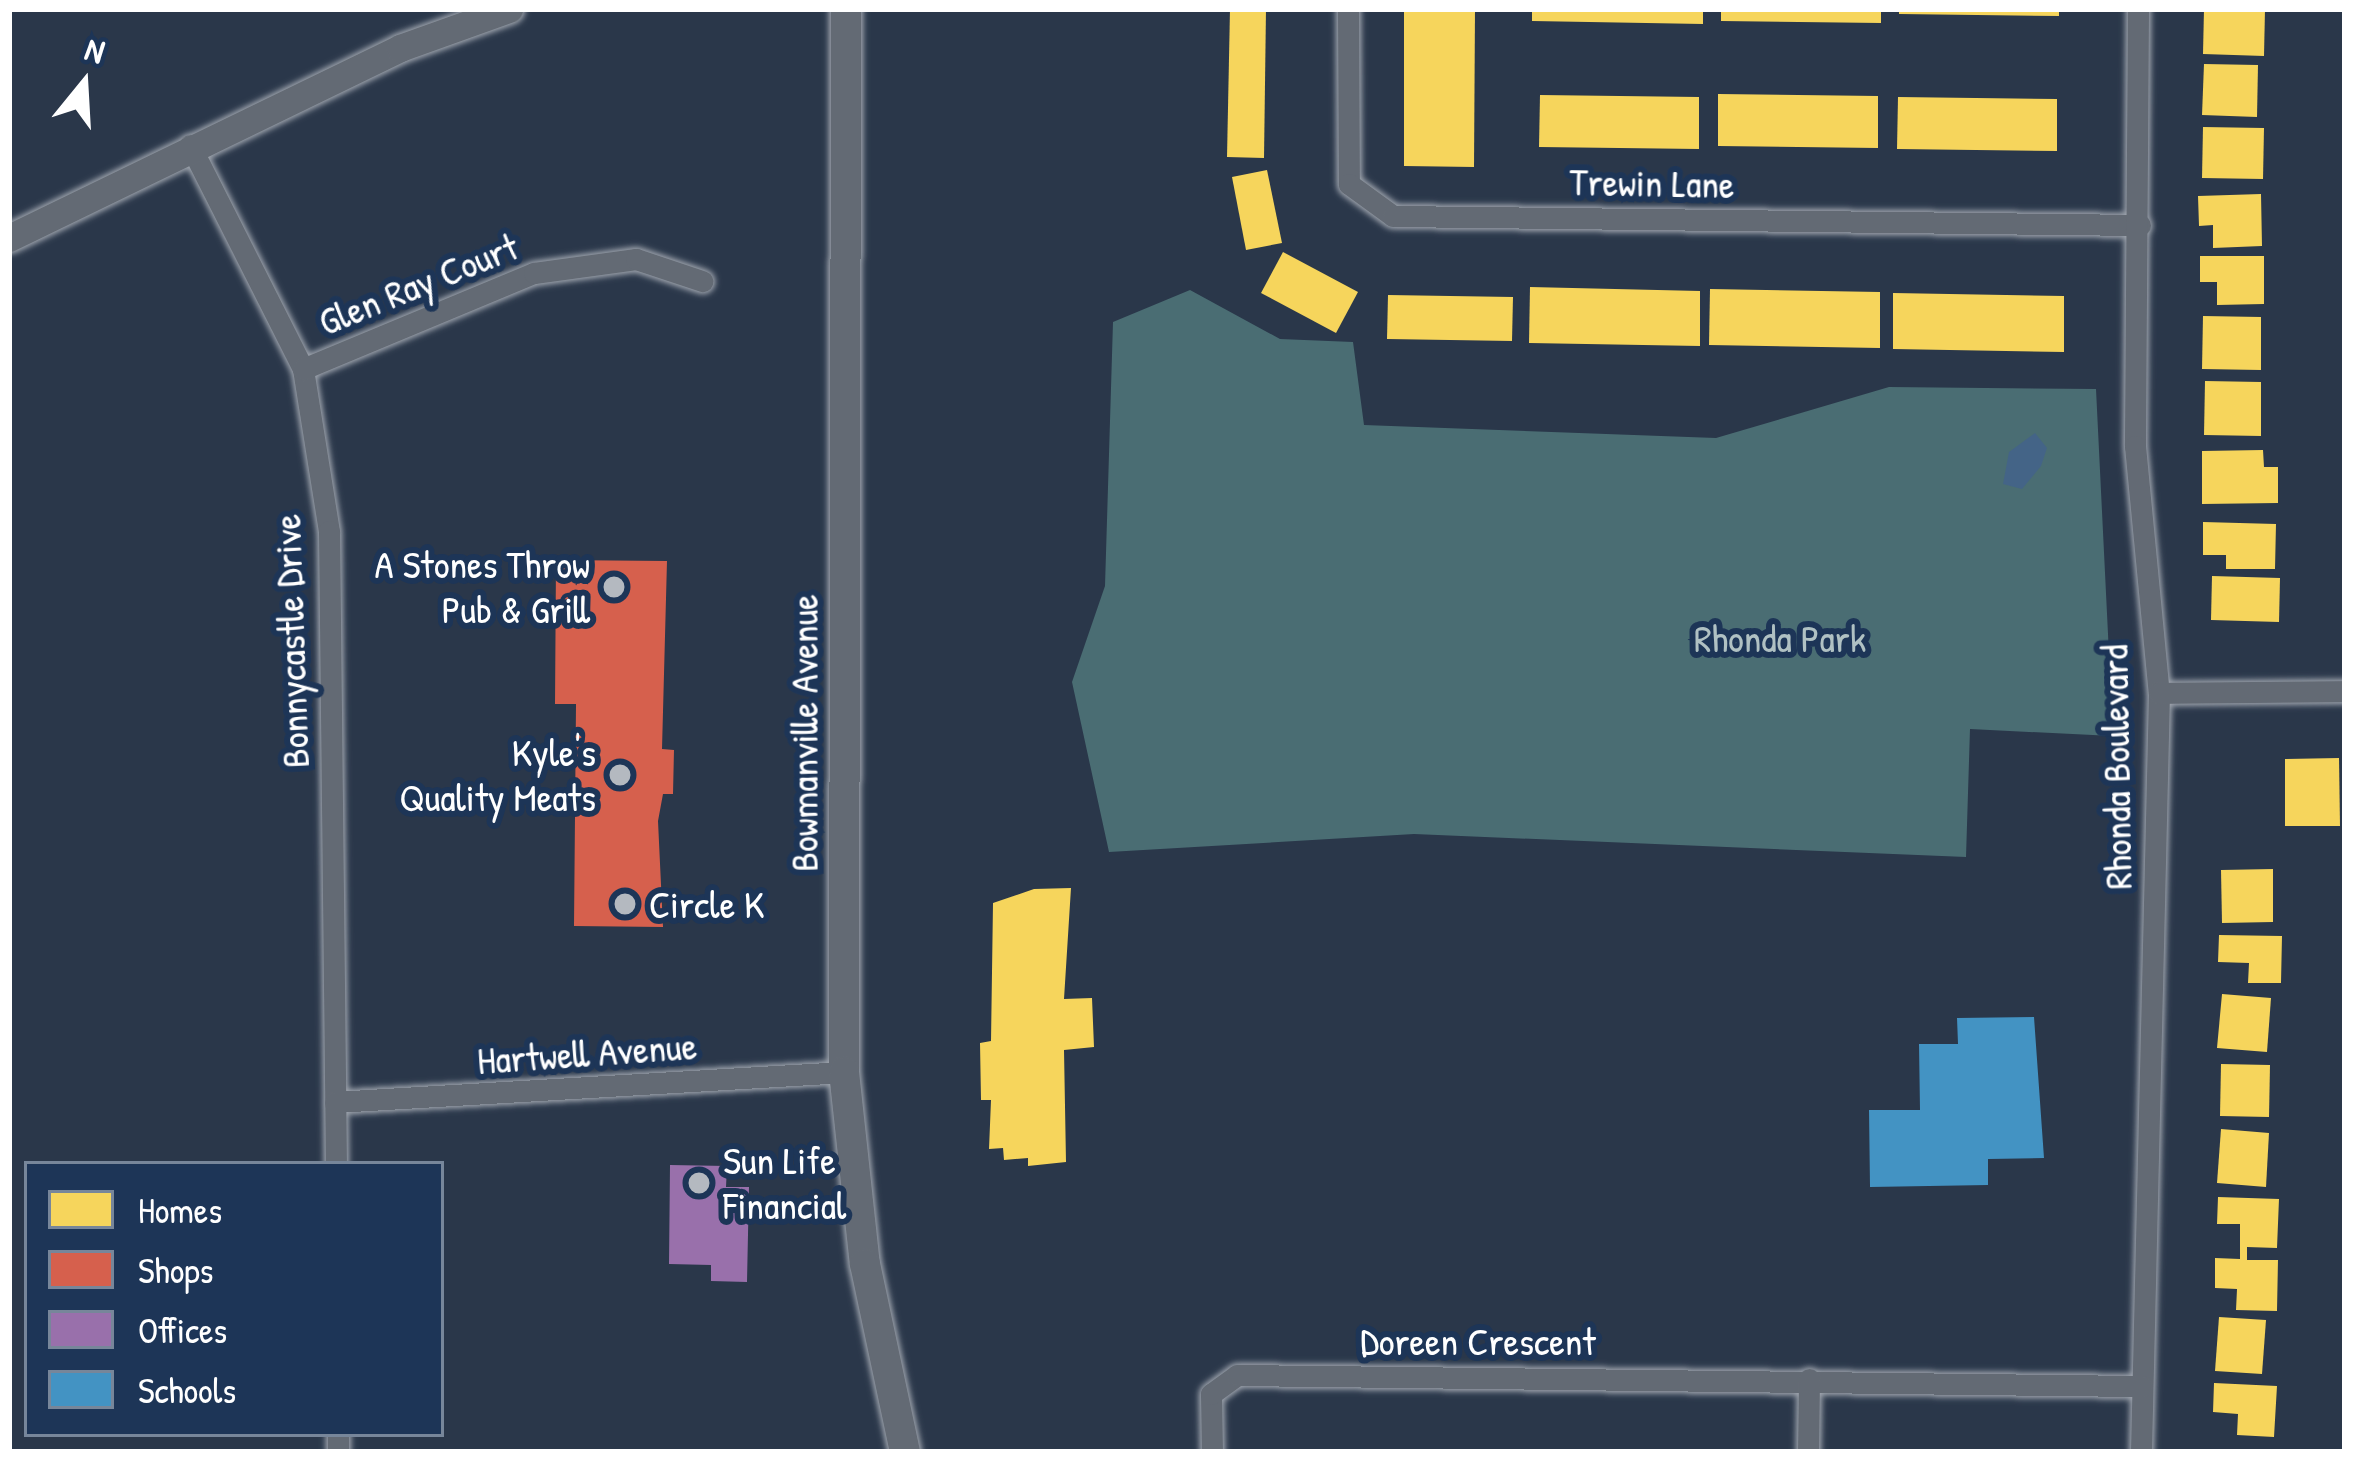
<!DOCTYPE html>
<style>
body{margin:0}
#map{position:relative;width:2354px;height:1461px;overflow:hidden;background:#2a374a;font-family:"Patrick Hand",sans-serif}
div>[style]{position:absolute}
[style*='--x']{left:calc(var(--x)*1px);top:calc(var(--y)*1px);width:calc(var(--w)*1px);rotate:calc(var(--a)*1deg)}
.green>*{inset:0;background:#4a6d73}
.water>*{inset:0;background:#446487}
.homes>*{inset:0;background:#f6d55c}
.shops>*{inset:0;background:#d6604d}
.offices>*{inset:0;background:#9970ab}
.schools>*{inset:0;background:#4393c3}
.roads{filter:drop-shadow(0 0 3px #9fa5ae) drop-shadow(0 0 3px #9fa5ae)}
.minor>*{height:21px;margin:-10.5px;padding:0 10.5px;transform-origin:10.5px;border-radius:10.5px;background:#636a74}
.tertiary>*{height:27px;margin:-13.5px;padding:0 13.5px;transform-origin:13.5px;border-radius:13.5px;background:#636a74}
.secondary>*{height:30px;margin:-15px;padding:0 15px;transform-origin:15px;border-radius:15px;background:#636a74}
.dots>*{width:33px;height:33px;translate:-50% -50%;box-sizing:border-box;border:6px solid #1d3557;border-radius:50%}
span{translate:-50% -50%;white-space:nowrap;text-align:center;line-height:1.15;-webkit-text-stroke:12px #1d3557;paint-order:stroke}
.street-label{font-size:39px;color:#fff}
.poi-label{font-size:39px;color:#fff}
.right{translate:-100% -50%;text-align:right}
.left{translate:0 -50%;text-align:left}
.park-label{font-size:39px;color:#b0c1c3}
.frame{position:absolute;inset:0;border:12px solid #fff;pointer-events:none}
.legend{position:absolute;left:24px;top:1161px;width:420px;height:276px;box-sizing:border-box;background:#1d3557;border:3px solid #77869a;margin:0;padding:15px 21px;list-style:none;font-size:36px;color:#fff}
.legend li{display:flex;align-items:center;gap:24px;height:60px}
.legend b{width:60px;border:3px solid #77869a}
.north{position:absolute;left:24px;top:24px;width:120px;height:120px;-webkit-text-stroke:9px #1d3557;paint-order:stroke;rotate:18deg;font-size:33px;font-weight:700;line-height:48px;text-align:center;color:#fff}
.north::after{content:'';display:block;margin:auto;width:42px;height:54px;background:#fff;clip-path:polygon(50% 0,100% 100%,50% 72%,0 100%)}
</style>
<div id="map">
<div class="green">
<div style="clip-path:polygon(1190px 290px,1280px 339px,1353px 342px,1364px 425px,1716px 438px,1889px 387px,2096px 389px,2113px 736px,1970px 729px,1966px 857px,1414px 834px,1109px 852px,1072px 682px,1105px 586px,1113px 322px)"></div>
</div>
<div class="water">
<div style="clip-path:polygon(2035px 433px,2047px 448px,2041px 466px,2022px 489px,2003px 484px,2009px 452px)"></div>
</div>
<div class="homes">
<div style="clip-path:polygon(1230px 9px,1266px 9px,1264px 158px,1227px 157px)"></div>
<div style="clip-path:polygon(1404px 9px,1475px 9px,1474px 167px,1404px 166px)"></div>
<div style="clip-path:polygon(1532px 9px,1703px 9px,1703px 24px,1532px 21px)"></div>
<div style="clip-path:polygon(1721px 9px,1881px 9px,1881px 23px,1721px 21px)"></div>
<div style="clip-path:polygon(1899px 9px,2059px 9px,2059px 16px,1899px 14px)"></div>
<div style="clip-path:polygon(2204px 9px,2265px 9px,2264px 56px,2203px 54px)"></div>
<div style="clip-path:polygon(2204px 64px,2258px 65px,2257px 117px,2202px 115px)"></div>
<div style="clip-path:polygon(1718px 94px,1878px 96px,1878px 148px,1718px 146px)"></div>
<div style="clip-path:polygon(1540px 95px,1699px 97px,1699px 149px,1539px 147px)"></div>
<div style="clip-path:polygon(1898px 97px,2057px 99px,2057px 151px,1897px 149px)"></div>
<div style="clip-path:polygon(2203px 127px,2264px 128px,2263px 179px,2202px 178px)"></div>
<div style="clip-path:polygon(1267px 170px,1282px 243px,1246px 250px,1232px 177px)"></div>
<div style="clip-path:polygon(2261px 194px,2262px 246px,2213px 248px,2213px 225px,2199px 226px,2198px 196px)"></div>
<div style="clip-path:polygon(1283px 252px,1358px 292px,1336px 333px,1261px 293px)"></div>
<div style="clip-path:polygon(2200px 256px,2264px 256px,2264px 304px,2217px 305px,2217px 282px,2200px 282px)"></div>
<div style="clip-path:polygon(1530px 287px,1700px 291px,1700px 346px,1529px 343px)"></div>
<div style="clip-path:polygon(1710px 289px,1880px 292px,1880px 348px,1709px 345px)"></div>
<div style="clip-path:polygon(1893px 293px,2064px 296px,2064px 352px,1893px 349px)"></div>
<div style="clip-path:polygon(1388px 295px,1513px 297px,1512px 341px,1387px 339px)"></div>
<div style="clip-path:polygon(2203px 316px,2261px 317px,2261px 370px,2202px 369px)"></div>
<div style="clip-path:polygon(2205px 381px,2261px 382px,2261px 436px,2204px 435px)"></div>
<div style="clip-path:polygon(2263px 450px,2264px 467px,2278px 467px,2278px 503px,2202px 504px,2202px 451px)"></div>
<div style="clip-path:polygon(2203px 522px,2276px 524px,2275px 569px,2226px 569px,2226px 555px,2203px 555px)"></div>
<div style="clip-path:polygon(2212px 576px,2280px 578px,2279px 622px,2211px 620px)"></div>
<div style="clip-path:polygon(2339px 758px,2340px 826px,2285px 826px,2285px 759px)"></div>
<div style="clip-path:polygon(2273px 869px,2273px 922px,2222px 923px,2221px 870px)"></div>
<div style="clip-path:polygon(1071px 888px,1064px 999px,1092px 998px,1094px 1047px,1064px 1050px,1066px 1162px,1028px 1166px,1028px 1158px,1004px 1160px,1003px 1148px,989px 1149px,991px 1100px,981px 1100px,980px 1043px,991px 1041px,993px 903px,1034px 889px)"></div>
<div style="clip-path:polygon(2219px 935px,2282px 936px,2281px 983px,2248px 983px,2249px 963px,2218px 962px)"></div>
<div style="clip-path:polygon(2222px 994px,2271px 998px,2267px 1052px,2217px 1048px)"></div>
<div style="clip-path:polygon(2221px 1064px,2270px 1065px,2269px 1117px,2220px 1116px)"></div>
<div style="clip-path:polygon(2221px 1129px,2269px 1133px,2266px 1187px,2217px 1183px)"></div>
<div style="clip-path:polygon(2218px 1197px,2279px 1199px,2277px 1248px,2247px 1247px,2247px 1260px,2278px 1260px,2277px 1311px,2236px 1310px,2237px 1289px,2215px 1288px,2215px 1258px,2240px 1259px,2240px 1224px,2217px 1224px)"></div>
<div style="clip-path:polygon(2219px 1317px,2266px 1320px,2262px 1374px,2215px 1371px)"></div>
<div style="clip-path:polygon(2214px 1383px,2277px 1386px,2274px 1437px,2237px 1435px,2238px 1414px,2213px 1412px)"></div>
</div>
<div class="shops">
<div style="clip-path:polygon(556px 560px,667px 561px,662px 749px,674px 750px,673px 794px,663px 794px,658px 821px,663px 927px,574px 926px,576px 704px,555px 704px)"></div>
</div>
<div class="offices">
<div style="clip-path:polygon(670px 1165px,727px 1166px,726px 1187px,749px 1187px,747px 1282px,711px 1281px,711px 1265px,669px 1264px)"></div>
</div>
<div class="schools">
<div style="clip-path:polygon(2034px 1017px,2044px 1158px,1988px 1159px,1988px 1185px,1870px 1187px,1869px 1110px,1920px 1110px,1919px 1044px,1958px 1044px,1957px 1018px)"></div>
</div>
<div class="roads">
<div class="minor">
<div style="--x:1348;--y:9;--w:175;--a:89.7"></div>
<div style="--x:1349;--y:184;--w:54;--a:36"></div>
<div style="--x:1393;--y:216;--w:747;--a:0.69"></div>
<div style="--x:2138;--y:9;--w:437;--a:90.4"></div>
<div style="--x:2135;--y:446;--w:248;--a:84.5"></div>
<div style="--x:2159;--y:693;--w:759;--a:91.36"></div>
<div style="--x:190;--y:145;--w:251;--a:63.2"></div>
<div style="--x:303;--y:369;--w:164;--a:80.9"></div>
<div style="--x:329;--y:531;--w:633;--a:89.37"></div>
<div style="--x:303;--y:369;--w:250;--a:-22.6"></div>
<div style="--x:534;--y:273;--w:103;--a:-7.8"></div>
<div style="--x:636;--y:259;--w:70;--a:18.4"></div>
<div style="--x:2159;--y:693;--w:186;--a:-0.6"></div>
<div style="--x:335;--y:1102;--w:510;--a:-3.37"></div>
<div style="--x:338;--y:1434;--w:18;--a:90"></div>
<div style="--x:1212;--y:1452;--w:58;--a:-91"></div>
<div style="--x:1211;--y:1394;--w:32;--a:-36"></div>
<div style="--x:1237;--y:1375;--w:905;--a:0.7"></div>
<div style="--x:1808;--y:1452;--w:73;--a:-89.2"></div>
</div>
<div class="tertiary">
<div style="--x:9;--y:238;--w:435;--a:-25.9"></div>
<div style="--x:400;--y:48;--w:116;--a:-19.7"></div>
</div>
<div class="secondary">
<div style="--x:846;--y:9;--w:1063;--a:90.11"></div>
<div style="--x:844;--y:1072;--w:193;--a:83.8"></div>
<div style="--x:865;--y:1264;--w:192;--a:78"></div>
</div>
</div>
<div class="dots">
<div style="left:614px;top:587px;background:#b4b9c0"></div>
<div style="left:620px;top:775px;background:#b4b9c0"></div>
<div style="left:625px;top:904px;background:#b4b9c0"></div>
<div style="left:699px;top:1183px;background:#b4b9c0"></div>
</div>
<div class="street-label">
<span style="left:1652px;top:183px;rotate:1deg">Trewin Lane</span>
<span style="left:418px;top:284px;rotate:-22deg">Glen Ray Court</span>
<span style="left:291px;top:641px;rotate:-92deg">Bonnycastle Drive</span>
<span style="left:804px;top:733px;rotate:-90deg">Bowmanville Avenue</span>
<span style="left:2116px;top:767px;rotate:-91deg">Rhonda Boulevard</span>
<span style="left:587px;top:1053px;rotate:-4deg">Hartwell Avenue</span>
<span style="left:1478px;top:1341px">Doreen Crescent</span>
</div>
<div class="poi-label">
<span class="right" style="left:590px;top:587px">A Stones Throw<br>Pub &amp; Grill</span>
<span class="right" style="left:596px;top:775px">Kyle's<br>Quality Meats</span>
<span class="left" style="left:649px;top:904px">Circle K</span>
<span class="left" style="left:723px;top:1183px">Sun Life<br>Financial</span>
</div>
<div class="park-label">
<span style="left:1780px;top:638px">Rhonda Park</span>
</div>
<div class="frame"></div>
<ul class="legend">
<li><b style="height:33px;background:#f6d55c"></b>Homes</li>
<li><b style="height:33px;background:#d6604d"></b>Shops</li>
<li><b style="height:33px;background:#9970ab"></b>Offices</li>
<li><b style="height:33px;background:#4393c3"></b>Schools</li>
</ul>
<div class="north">N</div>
</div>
